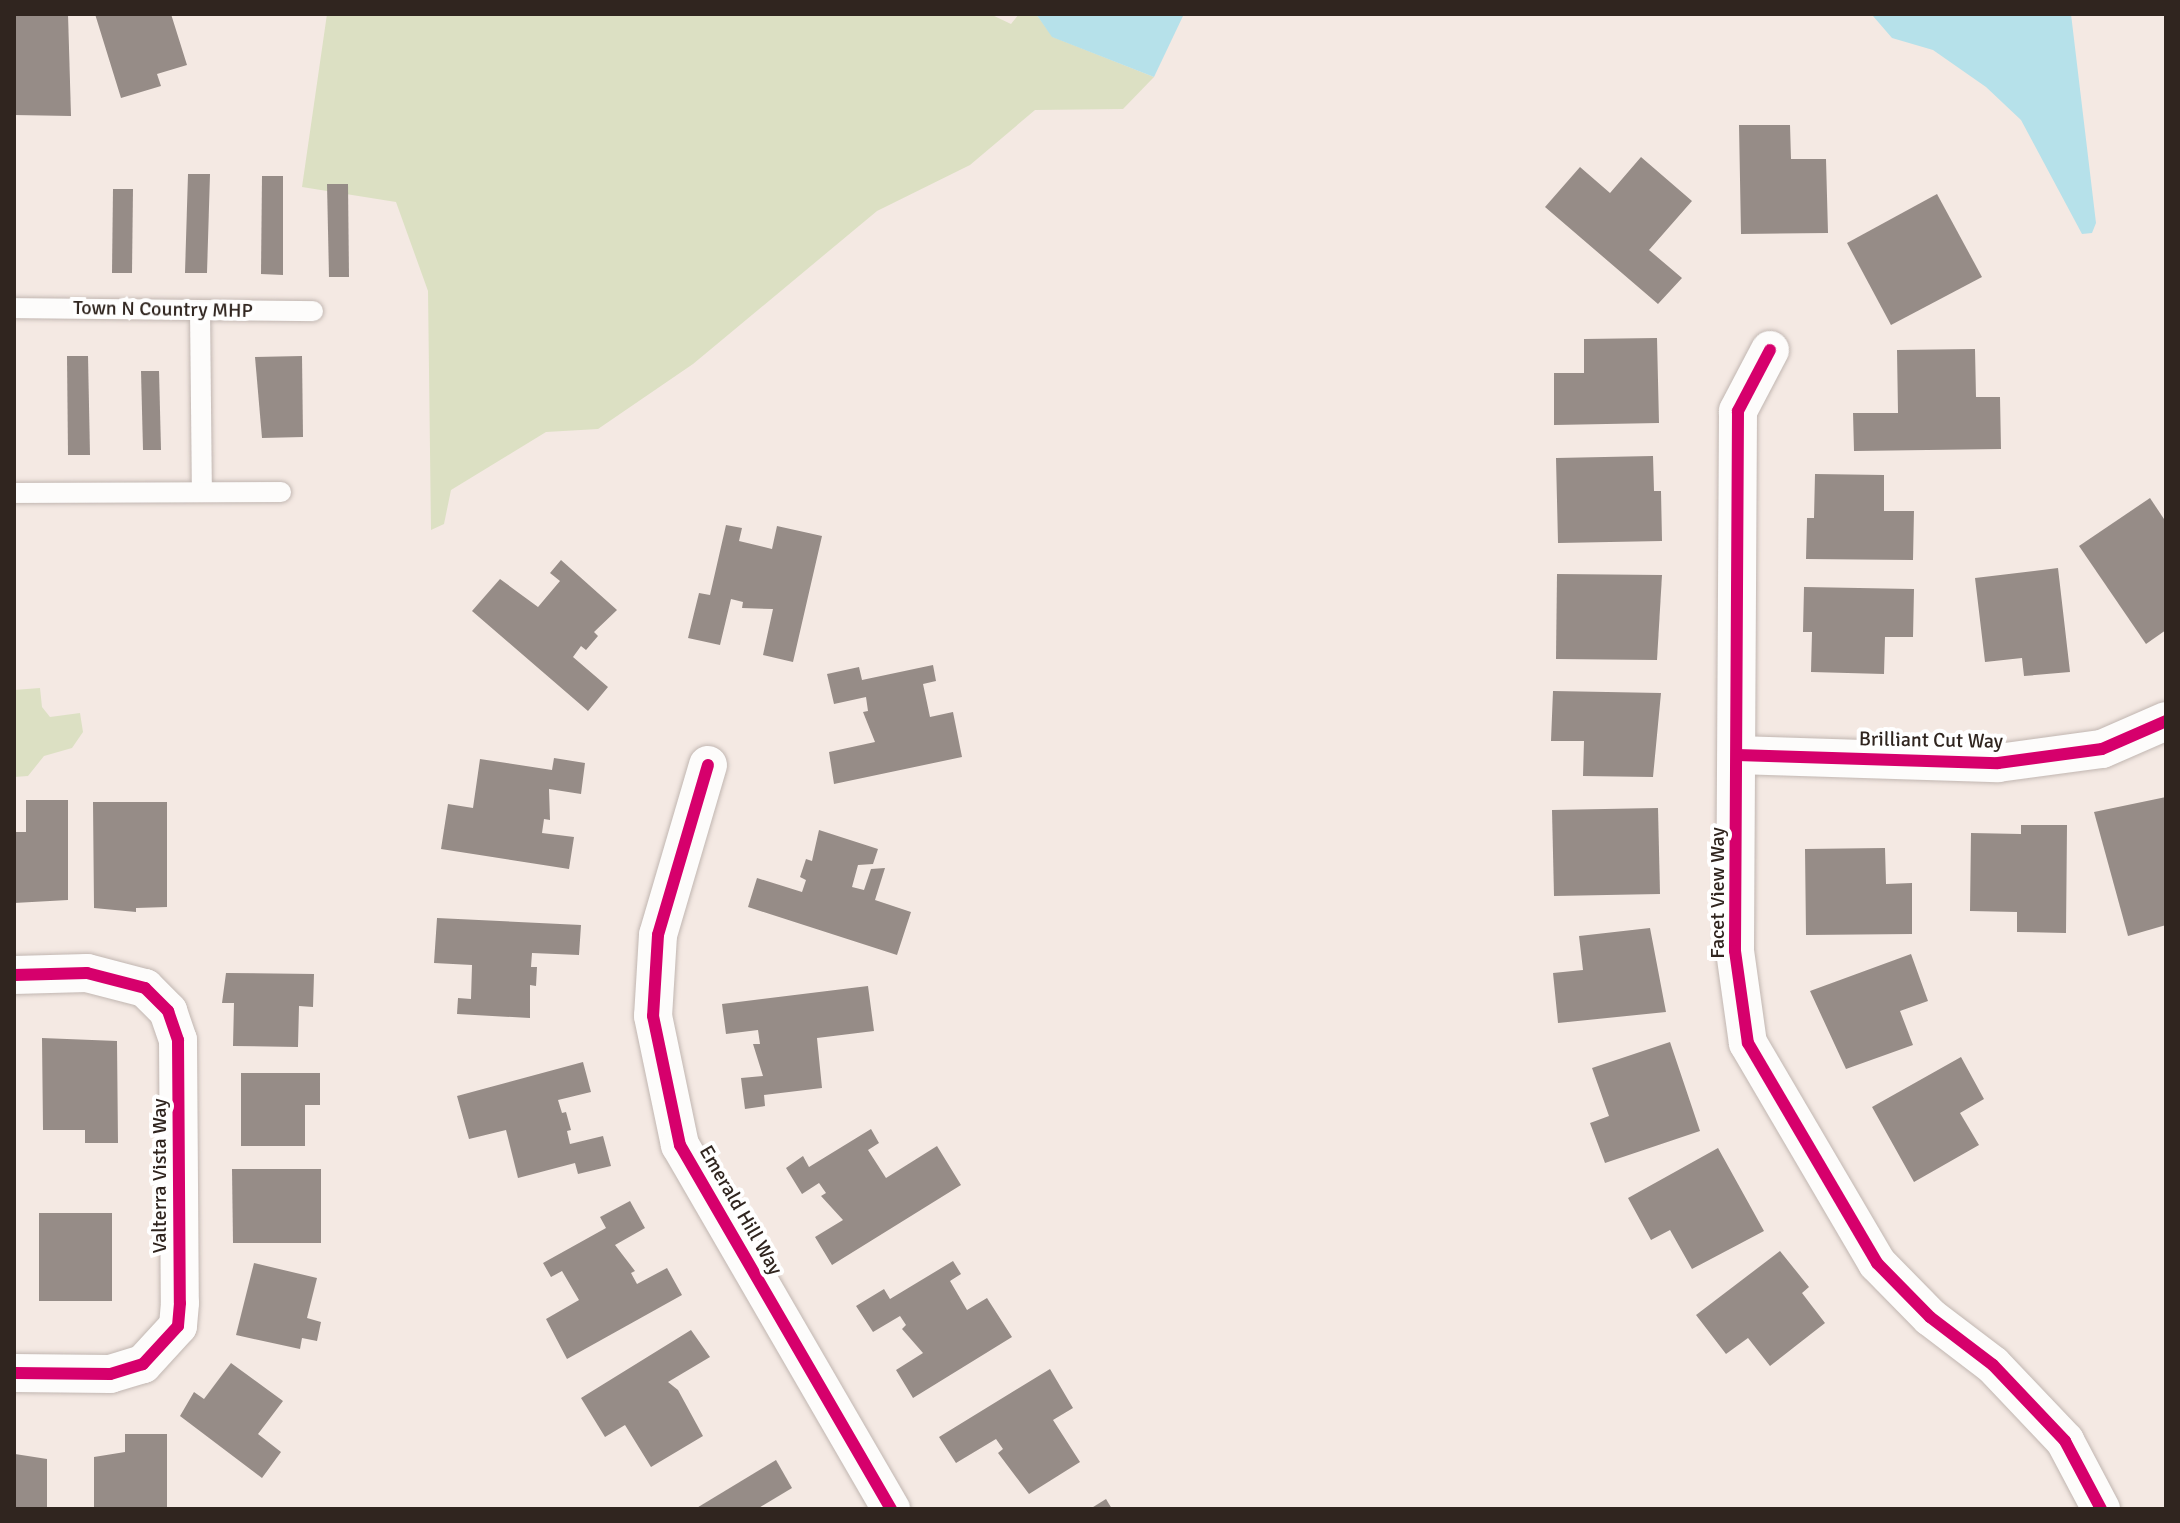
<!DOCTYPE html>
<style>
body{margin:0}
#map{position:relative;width:2180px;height:1523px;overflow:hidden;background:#f4e9e3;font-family:Signika,sans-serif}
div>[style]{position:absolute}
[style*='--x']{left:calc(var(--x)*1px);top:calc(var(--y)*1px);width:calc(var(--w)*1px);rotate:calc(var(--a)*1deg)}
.green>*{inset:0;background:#dce0c3}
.water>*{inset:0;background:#b6e1ea}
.building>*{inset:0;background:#968c87}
.roads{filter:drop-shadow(0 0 2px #c1b6b1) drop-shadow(0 0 2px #c1b6b1)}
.lane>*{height:20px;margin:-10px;padding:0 10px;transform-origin:10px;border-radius:10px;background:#fdfcfb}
.street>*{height:38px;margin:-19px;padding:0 19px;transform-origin:19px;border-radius:19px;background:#fdfcfb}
.cycleway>*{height:12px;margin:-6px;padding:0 6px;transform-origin:6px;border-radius:6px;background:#d6006c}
span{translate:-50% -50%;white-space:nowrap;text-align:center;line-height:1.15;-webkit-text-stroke:8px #fff;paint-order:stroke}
.street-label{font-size:20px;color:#30251f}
.frame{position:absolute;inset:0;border:16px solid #30251f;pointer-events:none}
</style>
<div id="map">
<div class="green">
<div style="clip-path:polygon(327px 14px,990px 14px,1011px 24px,1019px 14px,1036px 14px,1053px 37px,1154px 77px,1123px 109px,1035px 110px,970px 165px,877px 211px,693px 364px,598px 429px,546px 432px,451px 490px,444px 524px,431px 530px,428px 291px,396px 202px,302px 187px)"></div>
<div style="clip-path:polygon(40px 688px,42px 707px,50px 717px,80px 713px,83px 732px,72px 748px,44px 756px,28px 776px,14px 777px,14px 690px)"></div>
</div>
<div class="water">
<div style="clip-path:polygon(1036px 14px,1183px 14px,1183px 16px,1154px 77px,1052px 37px)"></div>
<div style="clip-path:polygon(1602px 14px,2071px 14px,2096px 223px,2092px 233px,2082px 234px,2021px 120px,1986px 87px,1933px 50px,1892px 38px,1873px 16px)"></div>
</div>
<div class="building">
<div style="clip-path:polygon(14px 14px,68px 14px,71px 116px,14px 115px)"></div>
<div style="clip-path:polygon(95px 14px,171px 14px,187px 65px,157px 74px,161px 86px,121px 98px)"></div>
<div style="clip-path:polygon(1739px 125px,1790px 125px,1791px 159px,1826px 159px,1828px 233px,1741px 234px)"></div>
<div style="clip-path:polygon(1641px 157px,1692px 201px,1649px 250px,1682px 278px,1658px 304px,1545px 207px,1580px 167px,1610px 193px)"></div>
<div style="clip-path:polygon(188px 174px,210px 174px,207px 273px,185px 273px)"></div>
<div style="clip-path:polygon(262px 176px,283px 176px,283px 275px,261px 274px)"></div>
<div style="clip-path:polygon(327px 184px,348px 184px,349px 277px,329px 277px)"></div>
<div style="clip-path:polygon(113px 189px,133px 189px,132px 273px,112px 273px)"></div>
<div style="clip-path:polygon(1937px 194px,1982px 277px,1891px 325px,1847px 243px)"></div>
<div style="clip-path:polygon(1657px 338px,1659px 423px,1554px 425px,1554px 373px,1584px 373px,1584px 339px)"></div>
<div style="clip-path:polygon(1975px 349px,1976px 397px,2000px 397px,2001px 449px,1854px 451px,1853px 413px,1898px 413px,1897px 350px)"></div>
<div style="clip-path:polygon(67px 356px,88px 356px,90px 455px,68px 455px)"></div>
<div style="clip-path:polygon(302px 356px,303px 437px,262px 438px,255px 357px)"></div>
<div style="clip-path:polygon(141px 371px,159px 371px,161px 450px,143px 450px)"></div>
<div style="clip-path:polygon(1653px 456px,1654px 491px,1661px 491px,1662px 541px,1558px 543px,1556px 458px)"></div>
<div style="clip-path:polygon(1815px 474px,1884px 475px,1884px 511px,1914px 511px,1913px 560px,1806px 559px,1807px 518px,1814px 518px)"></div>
<div style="clip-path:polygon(2150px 498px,2166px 522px,2166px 630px,2146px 644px,2079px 546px)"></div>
<div style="clip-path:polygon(726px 525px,742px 528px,739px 541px,772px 549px,777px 526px,822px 536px,793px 662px,763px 655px,773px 609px,742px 608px,743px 602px,731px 599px,720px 645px,688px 638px,699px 593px,710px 595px)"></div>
<div style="clip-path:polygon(561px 560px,617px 610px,594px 632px,598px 636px,586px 650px,581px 646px,573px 657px,608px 687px,588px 711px,472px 611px,500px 579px,538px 607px,560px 581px,550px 573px)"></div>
<div style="clip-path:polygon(2058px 568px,2070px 672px,2024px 676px,2022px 658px,1985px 662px,1975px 578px)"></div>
<div style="clip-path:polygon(1557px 574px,1662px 575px,1657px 660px,1556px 659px)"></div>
<div style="clip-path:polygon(1804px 587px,1914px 589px,1913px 637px,1885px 637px,1884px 674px,1811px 672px,1812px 632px,1803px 632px)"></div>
<div style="clip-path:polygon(933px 665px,936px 681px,923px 684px,930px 717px,953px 712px,962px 757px,834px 784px,829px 752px,875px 742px,863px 712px,868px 711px,866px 697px,834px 704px,827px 674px,859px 667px,862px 680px)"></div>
<div style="clip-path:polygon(1553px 691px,1661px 693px,1653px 777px,1583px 776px,1584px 741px,1551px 741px)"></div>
<div style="clip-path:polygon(554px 758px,585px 763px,581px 794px,549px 789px,550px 820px,544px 819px,542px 833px,574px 837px,569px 869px,441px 849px,448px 804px,473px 808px,480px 759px,552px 770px)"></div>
<div style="clip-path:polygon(2166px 797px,2166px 925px,2128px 936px,2094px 812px)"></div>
<div style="clip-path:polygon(26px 800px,68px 800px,68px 900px,14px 903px,14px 832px,26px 832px)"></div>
<div style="clip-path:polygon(93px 802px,167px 802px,167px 907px,136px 908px,136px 912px,94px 908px)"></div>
<div style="clip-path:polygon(1658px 808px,1660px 894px,1554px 896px,1552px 810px)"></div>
<div style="clip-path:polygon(2021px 825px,2067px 825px,2066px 933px,2017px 932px,2017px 912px,1970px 911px,1971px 833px,2021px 834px)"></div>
<div style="clip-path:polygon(819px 830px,878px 849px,873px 864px,858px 865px,852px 887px,864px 890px,871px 869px,885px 868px,875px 900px,911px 912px,897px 955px,748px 907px,757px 878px,802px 892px,806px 880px,800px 877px,806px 859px,812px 861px)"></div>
<div style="clip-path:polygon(1885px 848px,1886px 884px,1912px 883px,1912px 934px,1806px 935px,1805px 849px)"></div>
<div style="clip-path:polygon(437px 918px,581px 925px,579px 955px,532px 953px,531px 967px,537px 967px,536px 986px,530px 985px,530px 1018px,457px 1014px,458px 998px,471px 999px,472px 965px,434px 963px)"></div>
<div style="clip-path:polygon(1650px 928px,1666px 1012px,1558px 1023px,1553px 973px,1583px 970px,1579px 936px)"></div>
<div style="clip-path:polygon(1911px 954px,1928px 1001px,1900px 1011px,1913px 1045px,1846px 1069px,1810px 991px)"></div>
<div style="clip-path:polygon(226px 973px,314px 974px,313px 1007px,299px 1006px,298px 1047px,233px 1046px,234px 1003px,222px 1003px)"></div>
<div style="clip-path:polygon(868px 986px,874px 1031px,817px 1038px,822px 1088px,764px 1095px,765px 1106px,745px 1109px,741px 1078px,763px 1076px,753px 1044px,760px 1044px,758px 1030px,726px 1034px,722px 1004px)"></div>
<div style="clip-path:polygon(42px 1038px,117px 1041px,118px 1143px,85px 1143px,85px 1130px,43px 1130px)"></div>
<div style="clip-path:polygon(1670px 1042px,1700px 1131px,1605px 1163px,1590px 1123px,1609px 1116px,1592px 1068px)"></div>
<div style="clip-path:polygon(1961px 1057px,1984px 1099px,1960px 1113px,1979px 1145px,1914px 1182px,1872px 1107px)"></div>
<div style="clip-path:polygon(583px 1062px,591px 1092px,558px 1100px,562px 1113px,566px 1112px,571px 1130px,567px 1131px,570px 1144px,603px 1136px,611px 1166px,578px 1174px,575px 1163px,518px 1178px,506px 1130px,469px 1139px,457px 1096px)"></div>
<div style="clip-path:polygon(241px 1073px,320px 1073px,320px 1105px,305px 1105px,305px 1146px,241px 1146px)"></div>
<div style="clip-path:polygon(871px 1129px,879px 1143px,868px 1150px,886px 1178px,937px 1146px,961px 1185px,832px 1265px,815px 1237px,843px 1220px,821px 1196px,826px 1193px,819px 1183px,802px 1194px,786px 1168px,803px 1156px,809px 1167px)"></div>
<div style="clip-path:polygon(1718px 1148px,1764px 1231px,1692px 1269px,1670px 1230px,1651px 1240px,1628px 1198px)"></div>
<div style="clip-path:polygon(232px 1169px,321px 1169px,321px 1243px,233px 1243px)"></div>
<div style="clip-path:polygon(630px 1201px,645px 1228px,615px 1245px,635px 1271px,631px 1273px,637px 1284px,667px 1268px,682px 1295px,567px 1359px,546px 1319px,579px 1300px,562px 1271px,551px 1277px,543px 1263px,606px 1228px,600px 1217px)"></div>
<div style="clip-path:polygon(39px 1213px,112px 1213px,112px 1301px,39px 1301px)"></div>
<div style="clip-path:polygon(1780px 1251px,1809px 1287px,1802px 1293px,1825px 1323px,1770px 1366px,1748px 1338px,1726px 1354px,1696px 1315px)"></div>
<div style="clip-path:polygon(953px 1261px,961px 1274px,950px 1281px,967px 1310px,987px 1298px,1012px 1337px,913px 1398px,896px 1370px,923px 1353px,902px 1329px,906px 1325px,900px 1316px,873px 1332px,856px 1306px,884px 1289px,890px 1299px)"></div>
<div style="clip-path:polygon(254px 1263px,317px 1278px,307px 1318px,321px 1322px,317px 1341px,302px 1338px,300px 1349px,236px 1335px)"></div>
<div style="clip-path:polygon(691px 1330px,710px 1357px,668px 1382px,678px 1390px,703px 1436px,651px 1467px,625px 1425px,605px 1437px,581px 1398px)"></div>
<div style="clip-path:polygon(231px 1363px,283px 1401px,258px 1434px,281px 1452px,262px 1478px,180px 1416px,194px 1392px,204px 1399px)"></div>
<div style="clip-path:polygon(1050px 1369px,1073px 1408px,1053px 1420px,1080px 1462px,1029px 1494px,998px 1453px,1003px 1449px,996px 1439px,956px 1463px,939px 1437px)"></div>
<div style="clip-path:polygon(125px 1434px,167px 1434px,167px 1509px,94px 1509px,94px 1457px,125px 1452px)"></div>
<div style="clip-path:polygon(15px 1454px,47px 1459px,47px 1509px,14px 1509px)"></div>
<div style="clip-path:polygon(776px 1460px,792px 1488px,757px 1509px,695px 1509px)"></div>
<div style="clip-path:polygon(1106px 1499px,1112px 1509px,1090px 1509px)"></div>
</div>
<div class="roads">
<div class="lane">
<div style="--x:14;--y:308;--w:299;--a:0.6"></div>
<div style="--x:200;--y:310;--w:182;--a:89.4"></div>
<div style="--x:14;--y:493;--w:267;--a:-0.2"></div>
</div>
<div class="street">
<div style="--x:1770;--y:350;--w:69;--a:117.7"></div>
<div style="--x:1738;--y:411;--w:540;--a:90.32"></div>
<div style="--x:1735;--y:951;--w:93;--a:82"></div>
<div style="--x:1748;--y:1043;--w:255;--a:59.6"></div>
<div style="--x:1877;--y:1263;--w:76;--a:45.5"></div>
<div style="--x:1930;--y:1317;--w:79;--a:37.3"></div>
<div style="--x:1993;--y:1365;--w:105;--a:46.5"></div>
<div style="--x:2065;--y:1441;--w:77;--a:62.1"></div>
<div style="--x:1737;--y:755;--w:261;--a:1.8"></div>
<div style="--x:1998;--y:763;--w:105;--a:-7.7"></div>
<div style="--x:2102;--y:749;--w:70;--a:-23.6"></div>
<div style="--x:708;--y:765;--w:177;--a:106.4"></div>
<div style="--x:658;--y:935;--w:81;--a:93.5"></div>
<div style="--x:653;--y:1016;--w:132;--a:78.2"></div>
<div style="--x:680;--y:1145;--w:421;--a:59.9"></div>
<div style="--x:14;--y:975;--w:73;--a:-1.6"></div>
<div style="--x:87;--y:973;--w:60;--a:14.5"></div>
<div style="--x:145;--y:988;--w:33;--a:45"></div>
<div style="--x:168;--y:1011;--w:31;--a:71"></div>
<div style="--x:178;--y:1040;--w:263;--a:89.6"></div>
<div style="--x:180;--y:1303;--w:23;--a:95"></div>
<div style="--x:178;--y:1326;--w:52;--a:132.6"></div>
<div style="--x:143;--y:1364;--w:34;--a:163"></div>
<div style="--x:110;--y:1374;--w:96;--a:-179.4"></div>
</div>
</div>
<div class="cycleway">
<div style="--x:1770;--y:350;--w:69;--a:117.7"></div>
<div style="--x:1738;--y:411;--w:540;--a:90.32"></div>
<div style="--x:1735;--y:951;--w:93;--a:82"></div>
<div style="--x:1748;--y:1043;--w:255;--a:59.6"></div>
<div style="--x:1877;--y:1263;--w:76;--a:45.5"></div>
<div style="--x:1930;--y:1317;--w:79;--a:37.3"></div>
<div style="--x:1993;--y:1365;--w:105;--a:46.5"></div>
<div style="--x:2065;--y:1441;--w:77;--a:62.1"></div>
<div style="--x:1737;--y:755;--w:261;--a:1.8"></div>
<div style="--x:1998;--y:763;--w:105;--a:-7.7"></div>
<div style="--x:2102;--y:749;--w:70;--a:-23.6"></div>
<div style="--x:708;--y:765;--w:177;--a:106.4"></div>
<div style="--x:658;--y:935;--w:81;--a:93.5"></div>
<div style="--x:653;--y:1016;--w:132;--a:78.2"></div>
<div style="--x:680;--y:1145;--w:421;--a:59.9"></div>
<div style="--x:14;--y:975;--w:73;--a:-1.6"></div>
<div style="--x:87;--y:973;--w:60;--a:14.5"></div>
<div style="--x:145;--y:988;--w:33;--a:45"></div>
<div style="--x:168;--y:1011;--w:31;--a:71"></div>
<div style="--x:178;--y:1040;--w:263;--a:89.6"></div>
<div style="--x:180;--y:1303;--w:23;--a:95"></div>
<div style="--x:178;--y:1326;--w:52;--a:132.6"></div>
<div style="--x:143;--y:1364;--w:34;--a:163"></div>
<div style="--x:110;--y:1374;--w:96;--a:-179.4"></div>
</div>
<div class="street-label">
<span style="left:163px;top:309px;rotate:1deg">Town N Country MHP</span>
<span style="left:1931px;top:740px;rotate:1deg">Brilliant Cut Way</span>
<span style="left:1717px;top:893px;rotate:-90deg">Facet View Way</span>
<span style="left:159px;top:1176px;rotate:-90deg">Valterra Vista Way</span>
<span style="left:741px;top:1210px;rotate:60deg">Emerald Hill Way</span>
</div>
<div class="frame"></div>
</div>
